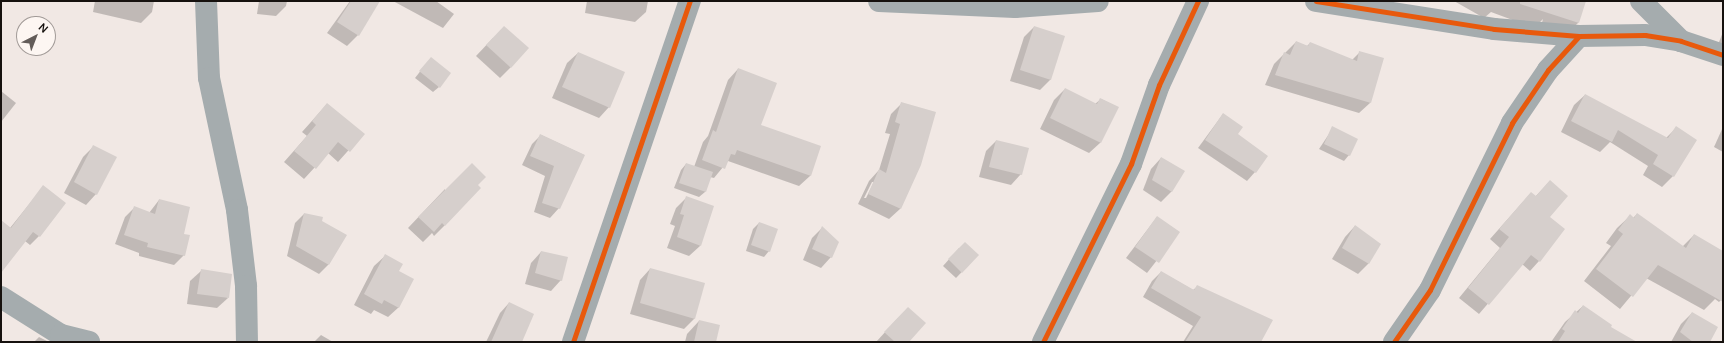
<!DOCTYPE html>
<style>
body{margin:0}
#map{position:relative;width:1724px;height:343px;overflow:hidden;background:#f1e8e4;font-family:Manrope,sans-serif}
div>[style]{position:absolute}
[style*='--x']{left:calc(var(--x)*1px);top:calc(var(--y)*1px);width:calc(var(--w)*1px);rotate:calc(var(--a)*1deg)}
.shadow>*{inset:0;background:#0003}
.building>*{inset:0;background:#d6cfcc}
.minor>*{height:22px;margin:-11px;padding:0 11px;transform-origin:11px;border-radius:11px;background:#a5acae}
.cycleway>*{height:5px;margin:-2.5px;padding:0 2.5px;transform-origin:2.5px;border-radius:2.5px;background:#e8590c}
span{translate:-50% -50%;white-space:nowrap;text-align:center;line-height:1.15;-webkit-text-stroke:3px #fdf6f2;paint-order:stroke}
.frame{position:absolute;inset:0;border:2px solid #16110e;pointer-events:none}
.north{position:absolute;left:16px;top:16px;width:40px;height:40px;box-sizing:border-box;background:#fdf6f2;border:1px solid #a19a97;border-radius:50%;rotate:42deg;font-size:11px;font-weight:700;line-height:16px;text-align:center;color:#16110e}
.north::after{content:'';display:block;margin:auto;width:14px;height:18px;background:#635c59;clip-path:polygon(50% 0,100% 100%,50% 72%,0 100%)}
</style>
<div id="map">
<div class="shadow">
<div style="clip-path:polygon(95px 1px,154px 1px,152px 12px,141px 23px,93px 12px)"></div>
<div style="clip-path:polygon(259px 1px,287px 1px,286px 6px,276px 16px,257px 14px)"></div>
<div style="clip-path:polygon(350px 1px,362px 1px,358px 35px,347px 46px,327px 33px)"></div>
<div style="clip-path:polygon(393px 1px,436px 1px,454px 14px,443px 28px)"></div>
<div style="clip-path:polygon(587px 1px,648px 1px,646px 12px,635px 22px,585px 13px)"></div>
<div style="clip-path:polygon(1454px 1px,1585px 1px,1578px 23px,1567px 33px,1541px 26px,1543px 19px,1534px 28px,1491px 12px,1484px 18px)"></div>
<div style="clip-path:polygon(1034px 27px,1051px 79px,1040px 90px,1010px 81px,1024px 37px)"></div>
<div style="clip-path:polygon(1723px 32px,1723px 49px,1717px 47px)"></div>
<div style="clip-path:polygon(493px 38px,511px 67px,500px 78px,476px 56px)"></div>
<div style="clip-path:polygon(1296px 42px,1307px 46px,1310px 43px,1352px 60px,1360px 52px,1370px 103px,1359px 113px,1265px 85px,1274px 64px)"></div>
<div style="clip-path:polygon(578px 53px,609px 107px,599px 118px,552px 98px,567px 63px)"></div>
<div style="clip-path:polygon(426px 64px,439px 87px,433px 92px,415px 78px)"></div>
<div style="clip-path:polygon(738px 69px,760px 126px,820px 147px,810px 176px,799px 186px,728px 161px,714px 178px,710px 177px,705px 192px,699px 197px,674px 188px,681px 170px,686px 164px,694px 167px,703px 142px,708px 136px,728px 80px)"></div>
<div style="clip-path:polygon(1065px 89px,1095px 104px,1101px 99px,1117px 107px,1100px 143px,1089px 153px,1040px 129px,1054px 100px)"></div>
<div style="clip-path:polygon(1px 91px,16px 103px,1px 122px)"></div>
<div style="clip-path:polygon(1585px 95px,1666px 138px,1676px 128px,1673px 176px,1662px 187px,1643px 175px,1648px 166px,1610px 142px,1600px 152px,1561px 132px,1574px 105px)"></div>
<div style="clip-path:polygon(327px 104px,363px 134px,338px 162px,328px 153px,304px 179px,284px 162px,307px 136px,302px 132px)"></div>
<div style="clip-path:polygon(evenodd,901px 104px,920px 165px,900px 209px,889px 219px,858px 204px,869px 181px,879px 170px,890px 134px,885px 133px,891px 114px,901px 104px,872px 182px,874px 182px,866px 198px,864px 198px,872px 182px)"></div>
<div style="clip-path:polygon(1223px 114px,1255px 172px,1247px 181px,1198px 148px)"></div>
<div style="clip-path:polygon(1723px 127px,1723px 152px,1714px 147px)"></div>
<div style="clip-path:polygon(1333px 128px,1349px 155px,1344px 161px,1319px 149px)"></div>
<div style="clip-path:polygon(541px 135px,584px 155px,559px 208px,550px 218px,534px 212px,545px 176px,522px 165px,532px 144px)"></div>
<div style="clip-path:polygon(996px 141px,1021px 174px,1011px 185px,979px 177px,986px 151px)"></div>
<div style="clip-path:polygon(94px 146px,96px 194px,86px 205px,64px 193px,83px 157px)"></div>
<div style="clip-path:polygon(1161px 158px,1172px 191px,1161px 202px,1143px 190px,1151px 169px)"></div>
<div style="clip-path:polygon(1550px 181px,1548px 217px,1539px 261px,1530px 271px,1522px 264px,1479px 314px,1459px 298px,1500px 248px,1490px 239px,1531px 193px,1535px 197px)"></div>
<div style="clip-path:polygon(43px 187px,39px 236px,30px 245px,25px 241px,1px 270px,1px 221px,10px 228px)"></div>
<div style="clip-path:polygon(445px 189px,445px 225px,434px 236px,432px 233px,423px 242px,408px 228px)"></div>
<div style="clip-path:polygon(687px 197px,700px 246px,689px 256px,667px 248px,675px 226px,670px 224px,676px 208px)"></div>
<div style="clip-path:polygon(159px 200px,183px 235px,184px 255px,174px 265px,139px 256px,139px 253px,115px 244px,125px 217px,134px 208px,149px 213px)"></div>
<div style="clip-path:polygon(304px 214px,345px 235px,328px 265px,319px 274px,287px 256px,295px 223px)"></div>
<div style="clip-path:polygon(1637px 214px,1682px 247px,1694px 235px,1723px 252px,1723px 298px,1719px 302px,1715px 299px,1704px 310px,1646px 278px,1620px 309px,1584px 281px,1611px 246px,1606px 243px,1617px 228px,1630px 216px,1633px 218px)"></div>
<div style="clip-path:polygon(1157px 217px,1179px 232px,1147px 273px,1126px 258px)"></div>
<div style="clip-path:polygon(759px 223px,769px 251px,764px 257px,746px 251px,753px 229px)"></div>
<div style="clip-path:polygon(1355px 226px,1379px 244px,1368px 264px,1358px 274px,1332px 259px,1345px 237px)"></div>
<div style="clip-path:polygon(822px 228px,831px 257px,821px 268px,803px 260px,812px 238px)"></div>
<div style="clip-path:polygon(959px 248px,978px 255px,956px 278px,943px 266px)"></div>
<div style="clip-path:polygon(541px 252px,561px 280px,551px 291px,525px 284px,531px 263px)"></div>
<div style="clip-path:polygon(385px 256px,398px 271px,399px 307px,388px 317px,374px 310px,371px 314px,354px 305px,374px 266px)"></div>
<div style="clip-path:polygon(650px 269px,695px 318px,684px 329px,630px 314px,640px 280px)"></div>
<div style="clip-path:polygon(201px 271px,228px 298px,217px 308px,187px 304px,190px 281px)"></div>
<div style="clip-path:polygon(1161px 272px,1193px 290px,1198px 286px,1260px 342px,1183px 342px,1193px 326px,1143px 297px,1152px 281px)"></div>
<div style="clip-path:polygon(509px 303px,521px 342px,486px 342px,500px 313px)"></div>
<div style="clip-path:polygon(1583px 306px,1609px 327px,1633px 342px,1551px 342px,1565px 322px)"></div>
<div style="clip-path:polygon(1692px 313px,1708px 342px,1671px 342px,1681px 324px)"></div>
<div style="clip-path:polygon(898px 318px,907px 342px,876px 342px)"></div>
<div style="clip-path:polygon(699px 321px,715px 342px,685px 342px,687px 334px)"></div>
<div style="clip-path:polygon(321px 335px,333px 342px,314px 342px)"></div>
<div style="clip-path:polygon(39px 337px,49px 342px,34px 342px)"></div>
</div>
<div class="building">
<div style="clip-path:polygon(351px 1px,380px 1px,359px 36px,337px 22px)"></div>
<div style="clip-path:polygon(1520px 1px,1586px 1px,1579px 23px,1520px 4px)"></div>
<div style="clip-path:polygon(504px 26px,529px 48px,511px 68px,486px 45px)"></div>
<div style="clip-path:polygon(1034px 26px,1065px 36px,1051px 80px,1020px 70px)"></div>
<div style="clip-path:polygon(1296px 41px,1308px 46px,1310px 42px,1357px 61px,1359px 51px,1384px 58px,1371px 103px,1275px 75px,1284px 52px,1290px 55px)"></div>
<div style="clip-path:polygon(578px 52px,625px 72px,610px 108px,562px 87px)"></div>
<div style="clip-path:polygon(431px 57px,451px 73px,440px 88px,419px 71px)"></div>
<div style="clip-path:polygon(738px 68px,777px 83px,761px 125px,821px 146px,811px 176px,737px 150px,735px 155px,731px 154px,725px 169px,702px 160px,713px 130px,716px 132px)"></div>
<div style="clip-path:polygon(1065px 88px,1097px 104px,1100px 98px,1119px 107px,1101px 143px,1050px 118px)"></div>
<div style="clip-path:polygon(1585px 94px,1668px 138px,1676px 126px,1697px 140px,1674px 177px,1653px 164px,1658px 155px,1618px 130px,1612px 142px,1571px 121px)"></div>
<div style="clip-path:polygon(901px 102px,936px 112px,921px 165px,901px 209px,868px 194px,879px 169px,886px 173px,900px 124px,895px 122px)"></div>
<div style="clip-path:polygon(327px 103px,365px 134px,350px 152px,338px 142px,316px 169px,294px 151px,316px 125px,312px 121px)"></div>
<div style="clip-path:polygon(1223px 113px,1243px 127px,1238px 134px,1268px 156px,1256px 173px,1205px 140px)"></div>
<div style="clip-path:polygon(1332px 126px,1358px 139px,1350px 156px,1324px 144px)"></div>
<div style="clip-path:polygon(540px 134px,585px 155px,560px 209px,542px 203px,554px 166px,530px 156px)"></div>
<div style="clip-path:polygon(996px 140px,1029px 148px,1022px 175px,989px 167px)"></div>
<div style="clip-path:polygon(93px 145px,117px 157px,97px 195px,74px 182px)"></div>
<div style="clip-path:polygon(1161px 157px,1185px 171px,1172px 192px,1152px 180px)"></div>
<div style="clip-path:polygon(472px 163px,486px 177px,478px 185px,481px 188px,445px 226px,442px 223px,434px 232px,418px 217px)"></div>
<div style="clip-path:polygon(686px 163px,713px 172px,706px 192px,679px 183px)"></div>
<div style="clip-path:polygon(1550px 180px,1568px 196px,1550px 217px,1565px 229px,1540px 262px,1531px 255px,1489px 305px,1468px 288px,1509px 237px,1499px 229px,1531px 192px,1536px 196px)"></div>
<div style="clip-path:polygon(43px 185px,66px 203px,40px 237px,33px 232px,1px 273px,1px 220px,11px 228px)"></div>
<div style="clip-path:polygon(686px 196px,714px 206px,701px 246px,677px 237px,684px 215px,680px 214px)"></div>
<div style="clip-path:polygon(159px 199px,190px 207px,184px 234px,190px 235px,185px 256px,147px 247px,148px 243px,124px 235px,134px 206px,155px 214px)"></div>
<div style="clip-path:polygon(304px 213px,323px 217px,322px 221px,347px 235px,329px 265px,296px 246px)"></div>
<div style="clip-path:polygon(1637px 213px,1686px 248px,1694px 234px,1723px 251px,1723px 302px,1658px 265px,1633px 297px,1596px 269px,1623px 234px,1618px 230px,1630px 214px,1634px 218px)"></div>
<div style="clip-path:polygon(1157px 216px,1180px 232px,1159px 263px,1135px 247px)"></div>
<div style="clip-path:polygon(759px 222px,778px 229px,770px 252px,751px 245px)"></div>
<div style="clip-path:polygon(1355px 225px,1381px 244px,1369px 264px,1342px 248px)"></div>
<div style="clip-path:polygon(822px 226px,839px 242px,832px 258px,812px 249px)"></div>
<div style="clip-path:polygon(965px 242px,979px 255px,962px 273px,948px 259px)"></div>
<div style="clip-path:polygon(541px 251px,568px 257px,562px 281px,535px 273px)"></div>
<div style="clip-path:polygon(385px 254px,403px 264px,399px 271px,414px 279px,399px 308px,384px 300px,382px 304px,364px 294px)"></div>
<div style="clip-path:polygon(650px 268px,705px 283px,695px 319px,640px 303px)"></div>
<div style="clip-path:polygon(201px 269px,232px 274px,229px 298px,197px 294px)"></div>
<div style="clip-path:polygon(1161px 271px,1194px 290px,1197px 285px,1273px 320px,1261px 342px,1185px 342px,1201px 317px,1151px 288px)"></div>
<div style="clip-path:polygon(509px 302px,534px 314px,522px 342px,491px 342px)"></div>
<div style="clip-path:polygon(1583px 305px,1612px 325px,1611px 327px,1637px 342px,1558px 342px,1565px 331px,1562px 329px,1575px 310px,1578px 313px)"></div>
<div style="clip-path:polygon(908px 307px,926px 323px,909px 342px,895px 342px,884px 332px)"></div>
<div style="clip-path:polygon(1692px 312px,1718px 327px,1710px 342px,1693px 342px,1680px 332px)"></div>
<div style="clip-path:polygon(699px 320px,720px 325px,716px 342px,694px 342px)"></div>
</div>
<div class="minor">
<div style="--x:206;--y:1;--w:77;--a:87.8"></div>
<div style="--x:209;--y:78;--w:135;--a:78"></div>
<div style="--x:237;--y:210;--w:77;--a:83.2"></div>
<div style="--x:246;--y:286;--w:56;--a:89"></div>
<div style="--x:879;--y:1;--w:136;--a:2.5"></div>
<div style="--x:1015;--y:7;--w:83;--a:-4.1"></div>
<div style="--x:1316;--y:1;--w:180;--a:8.9"></div>
<div style="--x:1494;--y:29;--w:85;--a:4.7"></div>
<div style="--x:1579;--y:36;--w:66;--a:-0.9"></div>
<div style="--x:1645;--y:35;--w:36;--a:9"></div>
<div style="--x:1681;--y:41;--w:44;--a:18.4"></div>
<div style="--x:1641;--y:1;--w:57;--a:45"></div>
<div style="--x:1;--y:297;--w:71;--a:32.3"></div>
<div style="--x:61;--y:335;--w:29;--a:14"></div>
<div style="--x:573;--y:342;--w:361;--a:-71.1"></div>
<div style="--x:1043;--y:342;--w:199;--a:-63.7"></div>
<div style="--x:1131;--y:164;--w:84;--a:-70.5"></div>
<div style="--x:1159;--y:85;--w:93;--a:-65.1"></div>
<div style="--x:1394;--y:342;--w:63;--a:-55.3"></div>
<div style="--x:1430;--y:290;--w:186;--a:-63.8"></div>
<div style="--x:1512;--y:123;--w:64;--a:-55.8"></div>
<div style="--x:1548;--y:70;--w:46;--a:-47.6"></div>
</div>
<div class="cycleway">
<div style="--x:1316;--y:1;--w:180;--a:8.9"></div>
<div style="--x:1494;--y:29;--w:85;--a:4.7"></div>
<div style="--x:1579;--y:36;--w:66;--a:-0.9"></div>
<div style="--x:1645;--y:35;--w:36;--a:9"></div>
<div style="--x:1681;--y:41;--w:44;--a:18.4"></div>
<div style="--x:573;--y:342;--w:361;--a:-71.1"></div>
<div style="--x:1043;--y:342;--w:199;--a:-63.7"></div>
<div style="--x:1131;--y:164;--w:84;--a:-70.5"></div>
<div style="--x:1159;--y:85;--w:93;--a:-65.1"></div>
<div style="--x:1394;--y:342;--w:63;--a:-55.3"></div>
<div style="--x:1430;--y:290;--w:186;--a:-63.8"></div>
<div style="--x:1512;--y:123;--w:64;--a:-55.8"></div>
<div style="--x:1548;--y:70;--w:46;--a:-47.6"></div>
</div>
<div class="frame"></div>
<div class="north">N</div>
</div>
